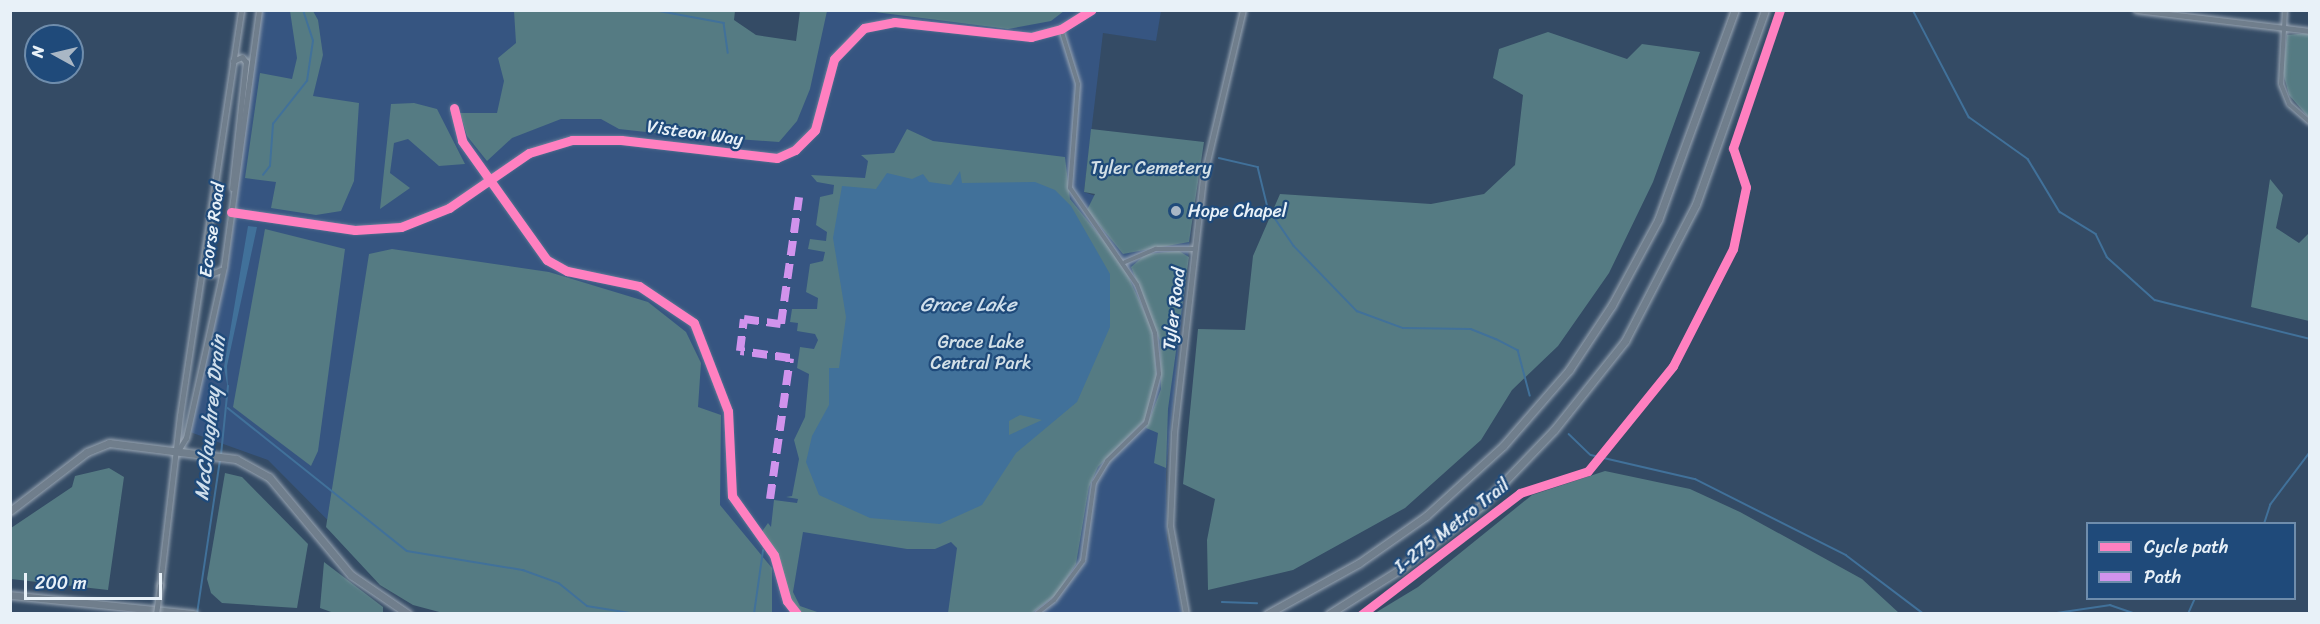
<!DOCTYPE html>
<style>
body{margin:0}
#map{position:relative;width:2320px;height:624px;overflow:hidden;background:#344b65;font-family:Sriracha,sans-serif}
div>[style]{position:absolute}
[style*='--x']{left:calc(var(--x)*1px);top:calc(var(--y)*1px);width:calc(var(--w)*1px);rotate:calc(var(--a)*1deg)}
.built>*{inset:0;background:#365581}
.green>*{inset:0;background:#557b83}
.water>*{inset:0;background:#41719a}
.stream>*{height:1.5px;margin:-0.75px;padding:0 0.75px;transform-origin:0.75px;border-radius:0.75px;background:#41719a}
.roads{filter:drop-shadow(0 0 2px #9aa6b3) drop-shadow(0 0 2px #9aa6b3)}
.minor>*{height:4px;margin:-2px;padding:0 2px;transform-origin:2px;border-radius:2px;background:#707e8c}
.tertiary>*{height:4.5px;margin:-2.25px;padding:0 2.25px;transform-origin:2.25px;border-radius:2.25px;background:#707e8c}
.secondary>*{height:5px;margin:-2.5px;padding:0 2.5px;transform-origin:2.5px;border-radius:2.5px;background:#707e8c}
.motorway>*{height:7px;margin:-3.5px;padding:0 3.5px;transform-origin:3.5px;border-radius:3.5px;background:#707e8c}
.bridges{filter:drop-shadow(0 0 2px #9aa6b3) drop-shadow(0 0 2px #9aa6b3)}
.secondary-bridge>*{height:5px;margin:-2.5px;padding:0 2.5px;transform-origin:2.5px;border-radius:2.5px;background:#707e8c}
.quiet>*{height:8px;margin-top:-4px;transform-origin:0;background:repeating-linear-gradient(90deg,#d193ec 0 15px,transparent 0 23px)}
.cycleway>*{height:9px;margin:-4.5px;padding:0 4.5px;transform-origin:4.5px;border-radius:4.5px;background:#ff80c0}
.dots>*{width:16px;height:16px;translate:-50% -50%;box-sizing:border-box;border:3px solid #1f4a7a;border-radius:50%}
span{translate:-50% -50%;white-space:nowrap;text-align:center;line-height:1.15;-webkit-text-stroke:4.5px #1f4a7a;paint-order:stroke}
.street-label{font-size:18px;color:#e8f1f8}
.park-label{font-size:18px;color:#d3e0e7}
.poi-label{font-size:18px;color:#e8f1f8}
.left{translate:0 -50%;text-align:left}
.water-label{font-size:20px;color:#cfdeeb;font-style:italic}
.frame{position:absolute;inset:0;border:12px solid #e8f1f8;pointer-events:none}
.legend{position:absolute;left:2086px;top:522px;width:210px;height:78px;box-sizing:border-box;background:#1f4a7a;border:2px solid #6f8dac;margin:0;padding:8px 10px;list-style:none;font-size:18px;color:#e8f1f8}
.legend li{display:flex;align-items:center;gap:12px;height:30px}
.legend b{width:30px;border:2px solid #6f8dac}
.north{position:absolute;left:24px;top:24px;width:60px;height:60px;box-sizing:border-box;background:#1f4a7a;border:2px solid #6f8dac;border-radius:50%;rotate:278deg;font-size:16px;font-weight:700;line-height:24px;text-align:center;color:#e8f1f8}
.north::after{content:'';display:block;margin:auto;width:21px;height:27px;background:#a9b7c5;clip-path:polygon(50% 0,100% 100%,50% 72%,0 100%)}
.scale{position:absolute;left:24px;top:573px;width:138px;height:27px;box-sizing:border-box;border:3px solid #e8f1f8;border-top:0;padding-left:8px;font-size:18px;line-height:21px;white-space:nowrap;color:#e8f1f8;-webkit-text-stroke:4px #1f4a7a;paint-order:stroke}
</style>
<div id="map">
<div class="built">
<div style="clip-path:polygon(261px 11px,519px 11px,811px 60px,818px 11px,1161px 11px,1156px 41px,1103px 33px,1084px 192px,1191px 229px,1166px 473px,1167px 539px,1182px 613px,459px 613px,396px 589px,268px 460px,190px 432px,228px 265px)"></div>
</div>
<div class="green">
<div style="clip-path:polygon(290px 11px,313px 11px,318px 20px,323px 55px,313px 96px,359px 103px,354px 181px,341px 211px,316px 215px,271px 208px,276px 182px,245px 178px,260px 73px,292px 79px,297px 58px)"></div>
<div style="clip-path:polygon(514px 11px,735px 11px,734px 20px,756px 35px,796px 41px,800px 11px,827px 11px,810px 89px,797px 121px,779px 142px,655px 133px,619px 129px,601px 119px,561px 119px,512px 138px,487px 161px,467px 136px,460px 113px,497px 113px,504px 81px,498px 58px,516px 43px)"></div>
<div style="clip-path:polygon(867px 11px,1064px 10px,1064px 11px,1051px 21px,1008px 29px)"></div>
<div style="clip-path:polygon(1548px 32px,1627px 59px,1642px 44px,1700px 52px,1653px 182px,1609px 273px,1558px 346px,1512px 390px,1481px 440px,1405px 508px,1293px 570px,1208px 590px,1207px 540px,1215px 499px,1183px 484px,1198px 329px,1245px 330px,1253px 256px,1280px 194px,1431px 204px,1484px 194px,1515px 165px,1523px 95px,1493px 78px,1499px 49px)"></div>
<div style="clip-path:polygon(2309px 33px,2309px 118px,2289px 95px,2283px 73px,2287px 35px)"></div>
<div style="clip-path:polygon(414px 103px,437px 109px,465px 164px,439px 166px,408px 139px,394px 143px,390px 173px,410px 188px,380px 209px,391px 104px)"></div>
<div style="clip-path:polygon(907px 129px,933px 141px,1065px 157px,1070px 199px,1122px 263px,1152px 328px,1157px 379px,1146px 419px,1098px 467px,1089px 487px,1076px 564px,1057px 594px,1032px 613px,948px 613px,957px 548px,951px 542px,935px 549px,907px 549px,803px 532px,793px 592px,800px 606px,820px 613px,802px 613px,789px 600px,778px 558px,761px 533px,768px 523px,771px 527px,774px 500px,797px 503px,798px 499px,786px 497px,792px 496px,799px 459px,794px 440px,805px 417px,809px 374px,797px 368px,800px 347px,814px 349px,818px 340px,815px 334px,797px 331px,798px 323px,790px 322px,792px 309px,817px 309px,818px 298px,806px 292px,810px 264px,823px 261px,825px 252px,808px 249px,810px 239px,826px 241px,827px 232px,816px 225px,820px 197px,833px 194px,834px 185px,817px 182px,811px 175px,865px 178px,868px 161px,861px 155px,894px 153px)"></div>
<div style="clip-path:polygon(1091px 129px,1204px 142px,1189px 242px,1123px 254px,1087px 210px,1095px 194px,1084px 192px)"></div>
<div style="clip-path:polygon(2270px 179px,2283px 195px,2276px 228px,2299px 243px,2309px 233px,2309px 321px,2251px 307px)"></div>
<div style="clip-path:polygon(265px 229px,345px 249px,318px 451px,311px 466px,233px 407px)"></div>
<div style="clip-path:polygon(392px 249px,549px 272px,648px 302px,686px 332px,701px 363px,698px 407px,721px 415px,720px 505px,772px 568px,772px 613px,443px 613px,413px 605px,380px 585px,326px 527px,369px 254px)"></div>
<div style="clip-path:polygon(1179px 251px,1189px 257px,1168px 409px,1166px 468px,1154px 463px,1158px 433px,1146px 428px,1161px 389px,1160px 341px,1131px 267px,1146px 254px)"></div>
<div style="clip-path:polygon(109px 468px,124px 477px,108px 590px,11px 579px,11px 528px,72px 487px,75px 476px)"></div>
<div style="clip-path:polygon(1605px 471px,1690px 489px,1740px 512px,1862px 579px,1899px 613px,1375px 613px,1418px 587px,1532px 495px)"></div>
<div style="clip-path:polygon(225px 473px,242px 477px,308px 544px,297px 608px,222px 603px,211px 593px,207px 579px)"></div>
<div style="clip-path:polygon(324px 562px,383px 607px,383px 613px,334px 613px,320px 608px)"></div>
</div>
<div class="water">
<div style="clip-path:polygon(evenodd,960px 171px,962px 183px,1035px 182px,1055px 190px,1071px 206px,1110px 274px,1110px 327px,1077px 402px,1016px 453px,982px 505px,940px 524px,870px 518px,819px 495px,806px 462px,812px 436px,829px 405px,829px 368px,839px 368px,846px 317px,833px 238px,842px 186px,876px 189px,887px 173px,912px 179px,923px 174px,929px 182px,951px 185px,960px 171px,1020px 415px,1042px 420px,1009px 435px,1009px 421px,1020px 415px)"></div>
<div style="clip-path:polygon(248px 226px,257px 227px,227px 366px,228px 390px,224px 367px)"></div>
</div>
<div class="stream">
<div style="--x:654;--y:10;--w:71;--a:10.5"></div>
<div style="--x:724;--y:23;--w:30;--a:82"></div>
<div style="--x:1913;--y:10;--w:121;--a:62.4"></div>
<div style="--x:1969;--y:117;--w:72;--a:35.4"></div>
<div style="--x:2028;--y:159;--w:62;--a:58.9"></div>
<div style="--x:2060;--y:212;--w:42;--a:31.4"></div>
<div style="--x:2096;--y:234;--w:25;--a:64"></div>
<div style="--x:2107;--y:257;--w:40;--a:42"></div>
<div style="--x:2137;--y:284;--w:24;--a:42"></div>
<div style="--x:2155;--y:300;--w:160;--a:14.1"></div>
<div style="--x:1219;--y:158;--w:40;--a:13"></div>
<div style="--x:1258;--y:167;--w:42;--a:76.3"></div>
<div style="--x:1268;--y:208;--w:46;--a:55.6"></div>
<div style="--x:1294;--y:246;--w:91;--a:45.9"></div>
<div style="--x:1357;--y:311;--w:49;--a:20.3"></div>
<div style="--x:1403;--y:328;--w:68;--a:0.8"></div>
<div style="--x:1471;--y:329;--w:27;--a:22"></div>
<div style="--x:1496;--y:339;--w:25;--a:27"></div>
<div style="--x:1518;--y:350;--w:47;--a:75.1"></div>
<div style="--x:263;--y:175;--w:11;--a:-52"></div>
<div style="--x:270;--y:166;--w:42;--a:-85.9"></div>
<div style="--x:273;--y:124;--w:55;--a:-51.7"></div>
<div style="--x:307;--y:81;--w:40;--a:-81.5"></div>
<div style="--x:313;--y:41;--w:33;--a:-108"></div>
<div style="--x:228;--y:408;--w:229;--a:38.6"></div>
<div style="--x:407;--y:551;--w:118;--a:9.3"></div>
<div style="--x:523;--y:570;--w:38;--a:20"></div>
<div style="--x:559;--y:583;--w:36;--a:39"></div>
<div style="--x:587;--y:606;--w:51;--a:9.1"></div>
<div style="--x:1569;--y:434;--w:30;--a:44"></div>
<div style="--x:1591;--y:455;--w:107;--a:13"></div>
<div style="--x:1695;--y:479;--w:169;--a:26.7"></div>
<div style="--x:1846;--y:555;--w:98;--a:37.1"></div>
<div style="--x:221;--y:455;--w:69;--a:-84.2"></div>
<div style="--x:2264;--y:524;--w:20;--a:-72"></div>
<div style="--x:2270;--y:505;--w:66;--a:-53"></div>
<div style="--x:1222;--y:602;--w:35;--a:2"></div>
<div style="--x:197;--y:614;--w:156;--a:-81.5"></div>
<div style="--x:754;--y:614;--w:64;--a:-81.9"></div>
<div style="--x:2050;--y:614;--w:61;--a:-8.5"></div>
<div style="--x:2110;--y:605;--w:28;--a:19"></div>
<div style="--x:2188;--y:614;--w:17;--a:-66"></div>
</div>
<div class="roads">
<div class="minor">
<div style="--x:2285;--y:10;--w:74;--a:93.1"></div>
<div style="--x:2281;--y:84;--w:22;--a:68"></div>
<div style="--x:2289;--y:104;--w:28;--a:41"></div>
<div style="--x:454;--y:108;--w:34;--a:76"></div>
<div style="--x:462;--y:141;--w:146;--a:54.5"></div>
<div style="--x:547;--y:260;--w:23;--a:29"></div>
<div style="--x:567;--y:271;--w:74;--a:11.8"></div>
<div style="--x:639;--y:286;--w:66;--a:33.9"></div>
<div style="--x:694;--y:323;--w:94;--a:68.9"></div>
<div style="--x:728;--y:411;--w:85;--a:87.3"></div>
<div style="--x:732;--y:496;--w:72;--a:54.6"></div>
<div style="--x:774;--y:555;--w:48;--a:74.2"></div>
<div style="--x:787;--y:601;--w:16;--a:52"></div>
<div style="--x:231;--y:212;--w:125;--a:8.3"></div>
<div style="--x:355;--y:230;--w:46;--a:-3.7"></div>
<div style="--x:401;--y:227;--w:52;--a:-21.6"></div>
<div style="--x:449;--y:208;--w:97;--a:-34.5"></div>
<div style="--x:529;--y:153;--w:45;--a:-16.8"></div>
<div style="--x:572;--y:140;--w:49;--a:0"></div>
<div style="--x:621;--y:140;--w:157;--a:6.6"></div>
<div style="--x:777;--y:158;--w:20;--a:-24"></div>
<div style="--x:795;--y:150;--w:28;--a:-45"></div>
<div style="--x:815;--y:130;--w:73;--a:-75"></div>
<div style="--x:834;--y:59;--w:43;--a:-45.9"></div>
<div style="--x:864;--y:28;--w:31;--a:-11"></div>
<div style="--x:894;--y:22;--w:138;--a:6.2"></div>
<div style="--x:1031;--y:37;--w:31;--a:-15"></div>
<div style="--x:1061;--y:29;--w:36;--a:-32"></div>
<div style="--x:1125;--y:262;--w:34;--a:-23"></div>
<div style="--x:1156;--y:249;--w:39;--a:0"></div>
<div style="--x:1036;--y:614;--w:23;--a:-38"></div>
<div style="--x:1054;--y:600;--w:49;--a:-53.4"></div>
<div style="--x:1083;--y:561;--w:79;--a:-82"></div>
<div style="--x:1094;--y:483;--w:26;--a:-59"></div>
<div style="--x:1107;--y:461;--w:54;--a:-44.3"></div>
<div style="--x:1146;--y:423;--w:51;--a:-75.1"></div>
<div style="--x:1159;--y:374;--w:41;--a:-95.6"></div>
<div style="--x:1155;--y:333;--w:51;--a:-110.6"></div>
<div style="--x:1137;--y:285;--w:118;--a:-124.6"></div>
<div style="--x:1070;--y:188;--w:104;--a:-85.6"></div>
<div style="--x:1078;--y:84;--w:58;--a:-107.2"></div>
</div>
<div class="tertiary">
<div style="--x:2136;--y:10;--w:175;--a:6.9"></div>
<div style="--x:1186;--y:614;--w:89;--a:-100.3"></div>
<div style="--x:1170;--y:526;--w:93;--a:-87.5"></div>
<div style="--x:1174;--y:433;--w:256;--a:-83.5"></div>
<div style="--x:1203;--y:179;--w:174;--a:-76.7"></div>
</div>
<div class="secondary">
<div style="--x:232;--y:188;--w:127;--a:-83.7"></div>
<div style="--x:246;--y:62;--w:6;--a:-129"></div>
<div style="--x:242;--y:57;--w:10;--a:156"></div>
<div style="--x:204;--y:266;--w:11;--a:49"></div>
<div style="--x:211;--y:274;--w:11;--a:-22"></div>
<div style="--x:179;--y:449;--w:13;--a:-58"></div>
<div style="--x:186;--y:438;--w:176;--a:-77.5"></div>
<div style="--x:224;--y:266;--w:258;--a:-82.2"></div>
<div style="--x:160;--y:585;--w:171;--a:-83.3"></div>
<div style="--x:180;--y:415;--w:410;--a:-81.4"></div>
</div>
<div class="motorway">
<div style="--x:10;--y:511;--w:97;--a:-37.5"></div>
<div style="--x:87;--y:452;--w:24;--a:-22"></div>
<div style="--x:109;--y:443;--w:128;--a:7.2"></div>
<div style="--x:236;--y:459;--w:38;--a:29"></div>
<div style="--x:269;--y:477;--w:128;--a:50.1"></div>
<div style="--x:351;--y:575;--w:69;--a:34.4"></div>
<div style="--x:10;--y:595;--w:185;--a:5.9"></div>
<div style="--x:1267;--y:614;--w:105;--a:-29"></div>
<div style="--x:1359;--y:563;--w:82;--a:-35"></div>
<div style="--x:1426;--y:516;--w:104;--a:-42.3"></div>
<div style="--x:1503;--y:446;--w:101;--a:-49"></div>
<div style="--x:1569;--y:370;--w:78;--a:-56.5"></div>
<div style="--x:1612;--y:305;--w:97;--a:-61.6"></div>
<div style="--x:1658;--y:220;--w:224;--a:-69.9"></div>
<div style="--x:1329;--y:614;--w:83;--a:-32.2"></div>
<div style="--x:1399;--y:570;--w:104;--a:-38"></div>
<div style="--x:1481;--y:506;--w:105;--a:-46.2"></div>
<div style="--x:1554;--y:430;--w:114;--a:-51.4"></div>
<div style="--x:1625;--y:341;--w:154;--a:-62.6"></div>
<div style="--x:1696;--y:204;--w:206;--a:-70.4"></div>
</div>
</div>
<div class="bridges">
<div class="secondary-bridge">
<div style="--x:156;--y:614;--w:29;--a:-82"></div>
</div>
</div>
<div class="quiet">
<div style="--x:770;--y:499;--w:142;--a:-81.9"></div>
<div style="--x:790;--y:358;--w:50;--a:-172"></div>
<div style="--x:740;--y:351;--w:32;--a:-83"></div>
<div style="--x:744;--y:319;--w:37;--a:8"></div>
<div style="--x:781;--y:324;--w:128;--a:-81.9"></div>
</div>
<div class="cycleway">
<div style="--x:454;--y:108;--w:34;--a:76"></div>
<div style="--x:462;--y:141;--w:146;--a:54.5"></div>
<div style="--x:547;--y:260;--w:23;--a:29"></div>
<div style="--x:567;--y:271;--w:74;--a:11.8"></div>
<div style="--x:639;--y:286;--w:66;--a:33.9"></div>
<div style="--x:694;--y:323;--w:94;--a:68.9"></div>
<div style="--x:728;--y:411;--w:85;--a:87.3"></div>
<div style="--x:732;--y:496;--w:72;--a:54.6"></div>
<div style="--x:774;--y:555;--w:48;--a:74.2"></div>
<div style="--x:787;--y:601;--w:16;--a:52"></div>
<div style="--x:231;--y:212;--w:125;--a:8.3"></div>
<div style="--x:355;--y:230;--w:46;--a:-3.7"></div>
<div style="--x:401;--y:227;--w:52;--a:-21.6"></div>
<div style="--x:449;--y:208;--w:97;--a:-34.5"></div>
<div style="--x:529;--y:153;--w:45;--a:-16.8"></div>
<div style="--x:572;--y:140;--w:49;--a:0"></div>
<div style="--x:621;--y:140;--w:157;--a:6.6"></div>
<div style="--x:777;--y:158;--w:20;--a:-24"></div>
<div style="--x:795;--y:150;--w:28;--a:-45"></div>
<div style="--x:815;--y:130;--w:73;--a:-75"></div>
<div style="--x:834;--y:59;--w:43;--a:-45.9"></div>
<div style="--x:864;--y:28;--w:31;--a:-11"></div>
<div style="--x:894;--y:22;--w:138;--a:6.2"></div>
<div style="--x:1031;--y:37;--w:31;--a:-15"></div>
<div style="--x:1061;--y:29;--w:36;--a:-32"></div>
<div style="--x:1362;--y:614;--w:199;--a:-37.4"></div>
<div style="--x:1520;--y:493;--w:71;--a:-17.9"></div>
<div style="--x:1588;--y:471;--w:135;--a:-51"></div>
<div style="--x:1673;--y:366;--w:131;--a:-62.9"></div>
<div style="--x:1733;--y:249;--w:63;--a:-78.2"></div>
<div style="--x:1746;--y:187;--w:41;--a:-108.4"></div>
<div style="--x:1733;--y:148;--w:146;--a:-71.2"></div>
</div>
<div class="dots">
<div style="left:1176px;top:211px;background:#a9b7c5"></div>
</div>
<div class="street-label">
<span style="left:695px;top:133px;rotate:8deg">Visteon Way</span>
<span style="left:212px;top:230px;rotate:-82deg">Ecorse Road</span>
<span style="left:1174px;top:309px;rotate:-83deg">Tyler Road</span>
<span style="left:1452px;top:526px;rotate:-38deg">I-275 Metro Trail</span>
</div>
<div class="park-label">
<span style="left:1151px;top:168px">Tyler Cemetery</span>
<span style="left:981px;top:353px">Grace Lake<br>Central Park</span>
</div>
<div class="poi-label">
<span class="left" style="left:1188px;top:211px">Hope Chapel</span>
</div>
<div class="water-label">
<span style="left:968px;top:304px">Grace Lake</span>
<span style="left:210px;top:418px;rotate:-84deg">McClaughrey Drain</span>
</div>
<div class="frame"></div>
<ul class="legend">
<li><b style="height:8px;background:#ff80c0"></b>Cycle path</li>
<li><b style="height:8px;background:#d193ec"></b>Path</li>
</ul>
<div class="north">N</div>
<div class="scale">200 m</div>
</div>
